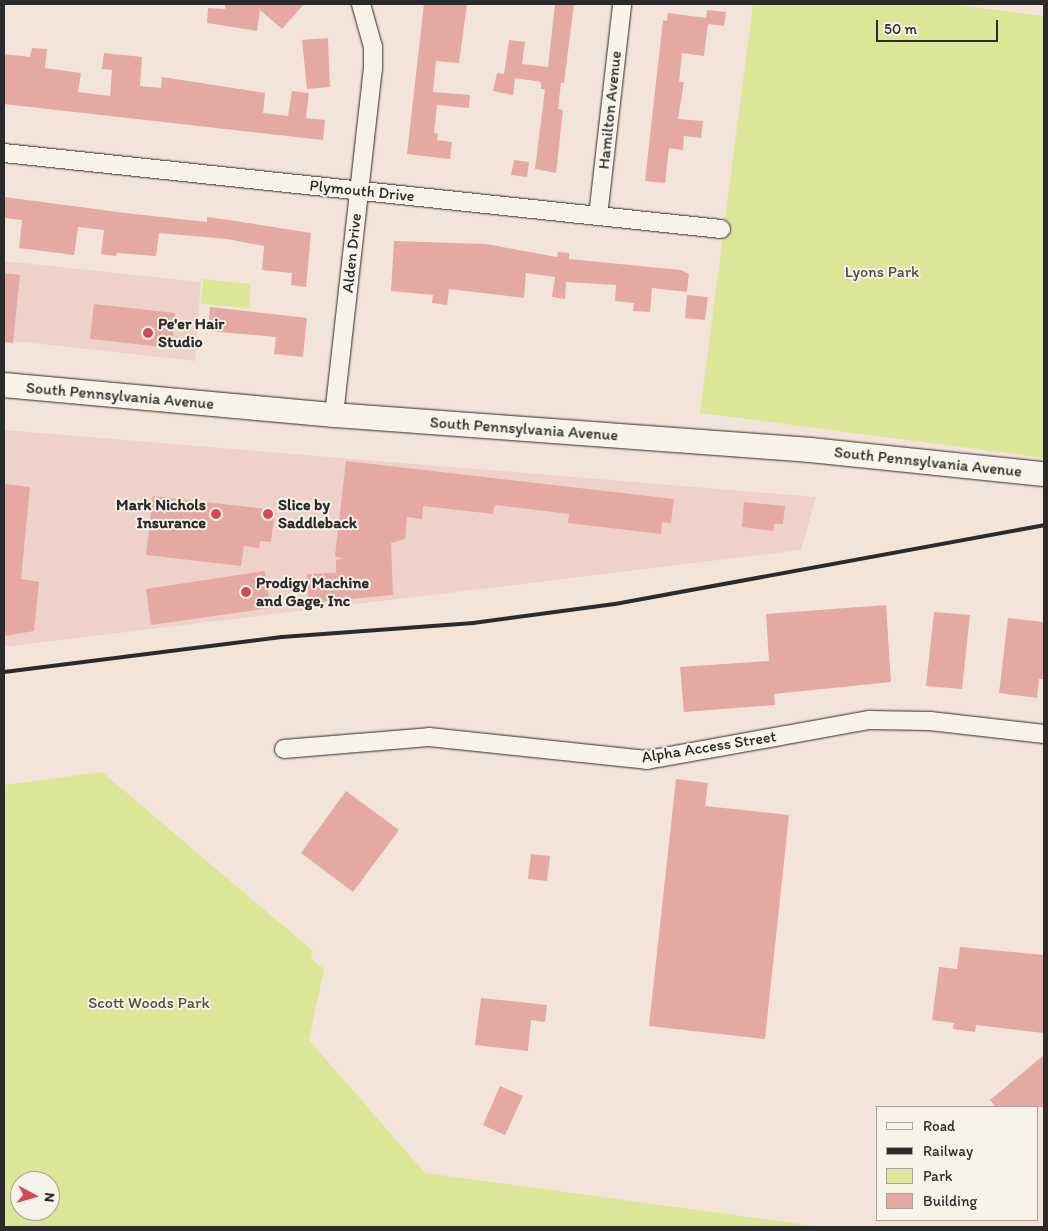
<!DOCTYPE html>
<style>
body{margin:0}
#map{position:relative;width:1048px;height:1231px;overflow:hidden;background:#f3e4da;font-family:Itim,sans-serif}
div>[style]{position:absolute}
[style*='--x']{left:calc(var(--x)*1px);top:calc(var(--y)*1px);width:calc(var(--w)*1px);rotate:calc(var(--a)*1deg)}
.built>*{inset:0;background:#eed2c9}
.green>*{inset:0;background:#dbe698}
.building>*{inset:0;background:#e4a9a2}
.roads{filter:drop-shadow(0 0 1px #2b2b2b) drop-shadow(0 0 1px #2b2b2b)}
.minor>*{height:18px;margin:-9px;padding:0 9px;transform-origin:9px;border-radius:9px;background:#f7f3e8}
.secondary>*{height:24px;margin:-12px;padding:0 12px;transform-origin:12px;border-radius:12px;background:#f7f3e8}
.rail>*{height:4px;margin:-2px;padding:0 2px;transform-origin:2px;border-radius:2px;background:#2b2b2b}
.dots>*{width:14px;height:14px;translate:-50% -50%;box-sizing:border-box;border:2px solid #f7f3e8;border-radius:50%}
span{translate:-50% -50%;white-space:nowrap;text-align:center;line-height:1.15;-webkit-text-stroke:4px #f7f3e8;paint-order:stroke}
.street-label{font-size:16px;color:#2b2b2b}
.park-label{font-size:16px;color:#4e5041}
.poi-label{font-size:16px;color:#2b2b2b;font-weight:700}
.left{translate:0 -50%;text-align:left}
.right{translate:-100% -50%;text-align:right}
.frame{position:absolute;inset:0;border:5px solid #2b2b2b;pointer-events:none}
.legend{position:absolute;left:876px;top:1106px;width:162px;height:115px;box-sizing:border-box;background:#f7f3e8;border:1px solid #a5a39c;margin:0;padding:6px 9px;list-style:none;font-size:15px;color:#2b2b2b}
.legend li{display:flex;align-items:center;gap:10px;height:25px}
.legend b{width:25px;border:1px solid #a5a39c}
.north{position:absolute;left:10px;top:1171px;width:50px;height:50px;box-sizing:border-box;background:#f7f3e8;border:1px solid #a5a39c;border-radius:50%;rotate:96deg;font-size:14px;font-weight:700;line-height:20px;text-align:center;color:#2b2b2b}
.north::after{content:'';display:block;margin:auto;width:18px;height:22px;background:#d1495b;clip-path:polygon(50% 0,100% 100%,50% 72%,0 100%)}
.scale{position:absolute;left:876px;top:20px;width:122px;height:22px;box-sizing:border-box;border:2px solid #2b2b2b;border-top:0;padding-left:6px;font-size:15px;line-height:18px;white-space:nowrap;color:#2b2b2b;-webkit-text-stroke:4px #f7f3e8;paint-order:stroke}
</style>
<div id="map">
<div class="built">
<div style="clip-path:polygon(4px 261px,201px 282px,195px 361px,4px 340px)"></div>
<div style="clip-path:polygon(4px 430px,816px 497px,801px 550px,4px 647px)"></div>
</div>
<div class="green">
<div style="clip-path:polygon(753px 4px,949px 4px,1044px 16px,1044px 458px,700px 413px)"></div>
<div style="clip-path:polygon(203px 279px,251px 284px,249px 308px,201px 304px)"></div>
<div style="clip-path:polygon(evenodd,102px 772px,313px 951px,311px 959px,324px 969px,309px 1040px,425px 1173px,823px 1227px,4px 1227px,4px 785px,102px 772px,20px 1181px,50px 1181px,50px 1211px,20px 1211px,20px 1181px)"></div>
</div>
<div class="building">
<div style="clip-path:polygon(225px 4px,304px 4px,282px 29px,260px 10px,257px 31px,207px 23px,208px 8px,225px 9px)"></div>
<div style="clip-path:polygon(424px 4px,467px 4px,459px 63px,436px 61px,433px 92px,470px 95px,469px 108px,437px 105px,434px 133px,438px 134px,437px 140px,452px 142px,450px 159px,407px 154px)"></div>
<div style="clip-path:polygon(555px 4px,574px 4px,564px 83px,561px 83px,558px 109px,563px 110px,556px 173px,535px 169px,545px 89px,541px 89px,541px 82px,515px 78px,513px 95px,493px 91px,497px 73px,504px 74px,509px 40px,525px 42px,522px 64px,548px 67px)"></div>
<div style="clip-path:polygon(707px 10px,726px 12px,724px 26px,708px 24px,704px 56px,682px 53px,679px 82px,684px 82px,678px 119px,703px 121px,701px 138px,684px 136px,683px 150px,669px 148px,665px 183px,645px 181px,663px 20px,667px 21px,668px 13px,706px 18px)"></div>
<div style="clip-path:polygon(328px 38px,330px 87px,307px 89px,302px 40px)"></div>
<div style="clip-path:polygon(32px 48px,47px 49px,45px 68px,81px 73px,78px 92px,110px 96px,112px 70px,102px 69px,104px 53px,142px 57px,140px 86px,161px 88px,162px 77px,265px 93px,263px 113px,288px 116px,292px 91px,309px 93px,306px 118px,325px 120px,323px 140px,4px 104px,4px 54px,30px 57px)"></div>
<div style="clip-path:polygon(514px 160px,529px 162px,527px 177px,511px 175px)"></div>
<div style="clip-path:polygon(4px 197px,125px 213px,207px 222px,207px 217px,229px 220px,311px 233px,306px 287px,291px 285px,292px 273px,262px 270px,264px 246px,227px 239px,159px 233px,156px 256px,117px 253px,116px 256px,101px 254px,104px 230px,78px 227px,74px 255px,19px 248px,22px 220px,4px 218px)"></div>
<div style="clip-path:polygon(394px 241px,486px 244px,557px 257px,558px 252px,569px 253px,569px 259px,681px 270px,689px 274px,687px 292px,652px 288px,650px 312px,633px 311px,634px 303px,615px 301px,616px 285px,566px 282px,565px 299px,552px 297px,555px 277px,526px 273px,524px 298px,449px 289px,447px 305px,432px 303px,433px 295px,391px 291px)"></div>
<div style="clip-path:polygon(4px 273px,20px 275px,13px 343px,4px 342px)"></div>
<div style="clip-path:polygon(687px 295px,708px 297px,705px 320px,685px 318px)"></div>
<div style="clip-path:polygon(94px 304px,175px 313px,172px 348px,90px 339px)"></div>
<div style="clip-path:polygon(210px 307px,307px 318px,303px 357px,274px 354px,276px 337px,208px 331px)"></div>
<div style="clip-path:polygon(346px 461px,674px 499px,671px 523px,662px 522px,661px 534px,568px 523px,569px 514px,495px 505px,493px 514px,423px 506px,422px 519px,407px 517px,405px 539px,391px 543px,393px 595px,308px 603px,307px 574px,336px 573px,336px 560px,343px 559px,335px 556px)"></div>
<div style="clip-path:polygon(4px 484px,30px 487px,21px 579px,39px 582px,34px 631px,4px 636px)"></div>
<div style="clip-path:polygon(153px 496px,275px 510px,271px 542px,260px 541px,259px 548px,244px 546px,241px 566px,146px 555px)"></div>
<div style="clip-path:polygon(744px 502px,785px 506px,783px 524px,774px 524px,773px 531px,742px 527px)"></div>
<div style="clip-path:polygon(265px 571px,270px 608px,151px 625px,146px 589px)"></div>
<div style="clip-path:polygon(886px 605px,891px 682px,774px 694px,775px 705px,684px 712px,680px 667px,769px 661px,766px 614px)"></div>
<div style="clip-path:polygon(934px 612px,970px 615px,962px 689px,926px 686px)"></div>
<div style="clip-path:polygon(1008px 618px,1044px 622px,1044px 679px,1039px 679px,1037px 698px,999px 693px)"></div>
<div style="clip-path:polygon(676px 779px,708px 783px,705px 806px,789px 815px,765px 1039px,649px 1026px)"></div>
<div style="clip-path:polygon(346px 791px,399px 830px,353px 892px,301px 853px)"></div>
<div style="clip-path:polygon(531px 854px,550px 856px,547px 881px,528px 879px)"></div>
<div style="clip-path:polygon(960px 947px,1044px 955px,1044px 1033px,976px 1025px,975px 1032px,953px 1029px,954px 1023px,932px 1020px,939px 967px,957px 969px)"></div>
<div style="clip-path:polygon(481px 998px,547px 1005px,545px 1022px,531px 1020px,528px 1051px,475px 1045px)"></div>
<div style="clip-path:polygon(1044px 1055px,1044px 1107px,996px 1107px,990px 1100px)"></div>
<div style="clip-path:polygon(500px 1086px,523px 1096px,505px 1135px,483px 1125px)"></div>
</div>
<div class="roads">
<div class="minor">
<div style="--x:4;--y:153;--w:721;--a:6.05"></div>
<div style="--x:598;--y:216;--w:213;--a:-83.5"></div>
<div style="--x:334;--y:415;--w:348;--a:-83.6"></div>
<div style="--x:373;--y:69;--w:22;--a:-90"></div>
<div style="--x:373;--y:47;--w:45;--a:-105.6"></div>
<div style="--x:284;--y:749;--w:145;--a:-4.7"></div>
<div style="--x:429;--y:737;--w:219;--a:6"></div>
<div style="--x:647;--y:760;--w:226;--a:-10.2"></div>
<div style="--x:869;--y:720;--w:61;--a:0.9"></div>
<div style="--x:930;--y:721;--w:115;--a:6.5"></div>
</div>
<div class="secondary">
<div style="--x:4;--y:385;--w:331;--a:5.2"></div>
<div style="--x:334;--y:415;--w:477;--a:4.2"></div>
<div style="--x:810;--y:450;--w:235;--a:5.9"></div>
</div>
</div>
<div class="rail">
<div style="--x:4;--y:672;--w:280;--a:-7.2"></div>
<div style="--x:282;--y:637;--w:192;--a:-4.2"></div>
<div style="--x:473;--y:623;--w:143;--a:-7.6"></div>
<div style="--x:615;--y:604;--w:436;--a:-10.4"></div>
</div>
<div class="dots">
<div style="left:148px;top:333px;background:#d1495b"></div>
<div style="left:216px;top:514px;background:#d1495b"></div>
<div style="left:268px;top:514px;background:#d1495b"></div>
<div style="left:246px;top:592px;background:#d1495b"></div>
</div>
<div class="street-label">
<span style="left:610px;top:110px;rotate:-84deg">Hamilton Avenue</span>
<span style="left:362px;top:191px;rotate:6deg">Plymouth Drive</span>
<span style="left:352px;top:253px;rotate:-84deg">Alden Drive</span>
<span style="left:120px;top:396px;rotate:5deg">South Pennsylvania Avenue</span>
<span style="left:524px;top:429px;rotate:4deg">South Pennsylvania Avenue</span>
<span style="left:928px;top:462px;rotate:6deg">South Pennsylvania Avenue</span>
<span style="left:709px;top:747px;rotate:-9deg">Alpha Access Street</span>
</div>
<div class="park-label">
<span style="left:882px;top:272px">Lyons Park</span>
<span style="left:149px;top:1003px">Scott Woods Park</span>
</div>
<div class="poi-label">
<span class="left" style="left:158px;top:333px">Pe'er Hair<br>Studio</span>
<span class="right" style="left:206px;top:514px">Mark Nichols<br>Insurance</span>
<span class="left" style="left:278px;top:514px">Slice by<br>Saddleback</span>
<span class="left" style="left:256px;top:592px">Prodigy Machine<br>and Gage, Inc</span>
</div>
<div class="frame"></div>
<ul class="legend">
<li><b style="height:6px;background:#f7f3e8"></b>Road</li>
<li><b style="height:6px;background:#2b2b2b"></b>Railway</li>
<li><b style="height:14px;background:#dbe698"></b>Park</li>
<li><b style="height:14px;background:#e4a9a2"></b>Building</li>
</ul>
<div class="north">N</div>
<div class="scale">50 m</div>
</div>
